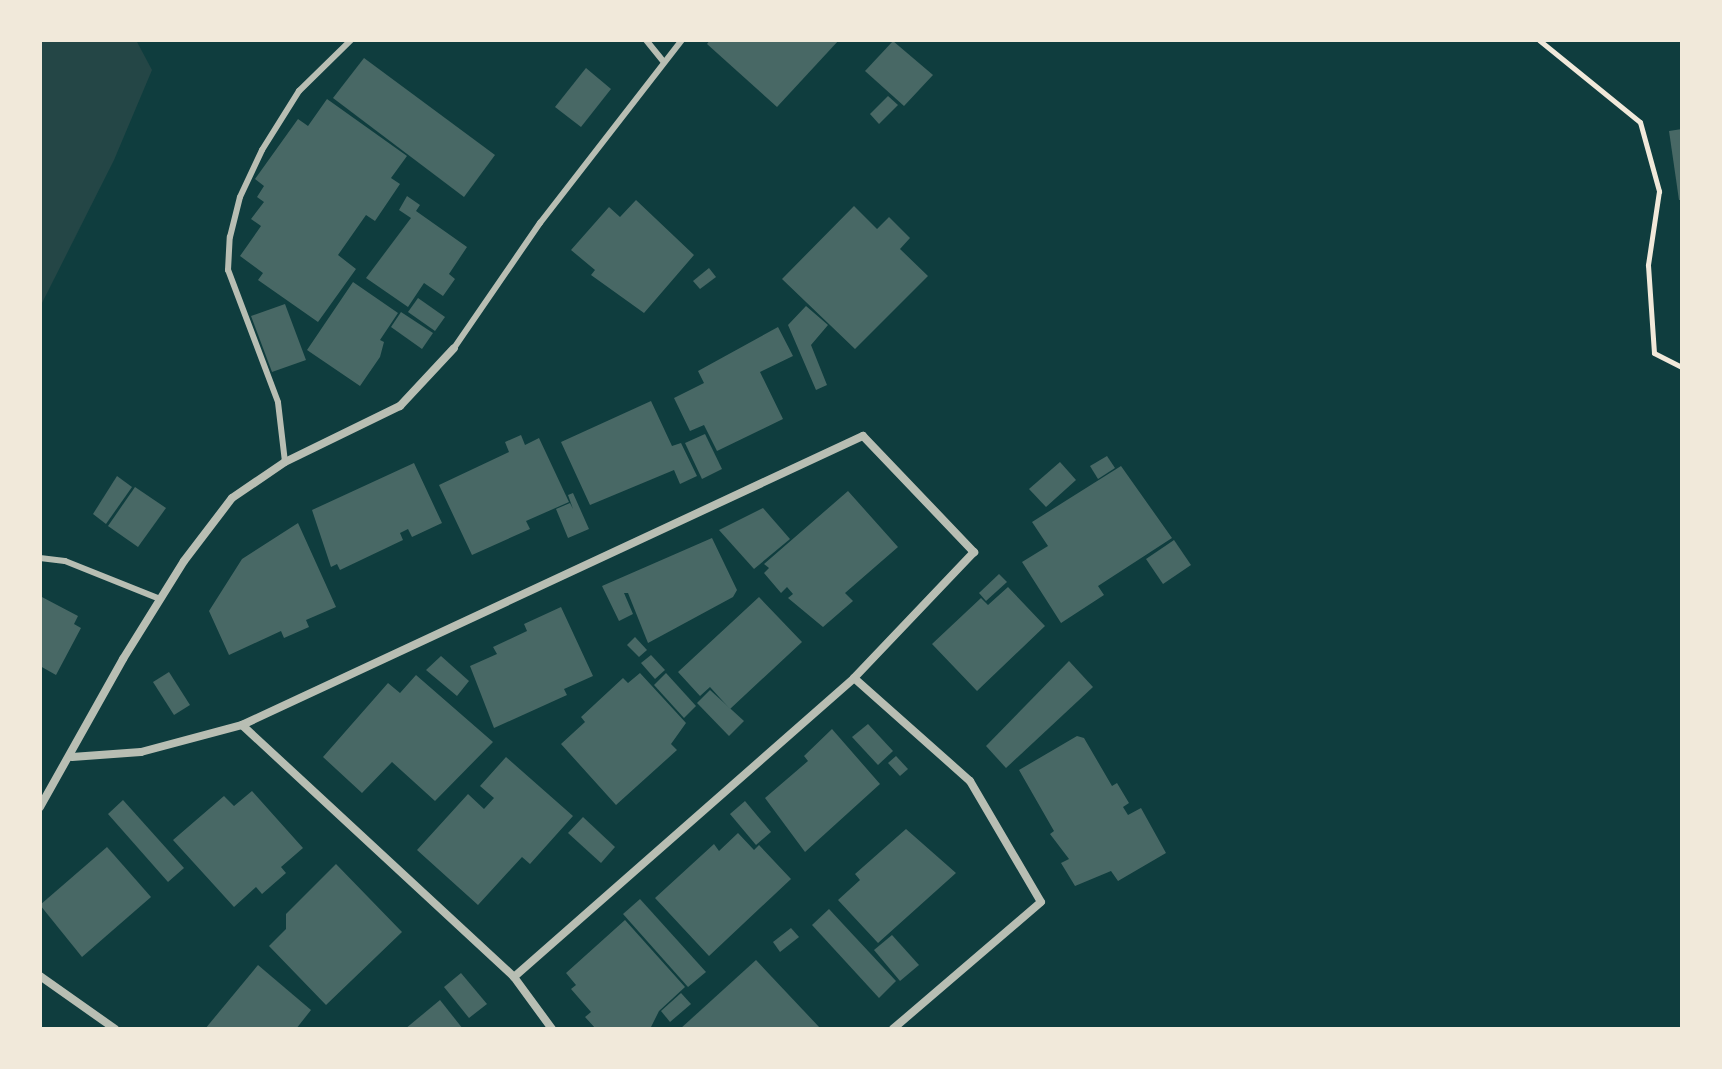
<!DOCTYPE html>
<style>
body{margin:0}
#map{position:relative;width:1722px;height:1069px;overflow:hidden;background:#0f3d3e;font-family:"DejaVu Sans",sans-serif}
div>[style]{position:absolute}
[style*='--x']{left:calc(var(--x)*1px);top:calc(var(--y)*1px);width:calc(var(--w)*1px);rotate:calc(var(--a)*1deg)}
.green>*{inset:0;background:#244646}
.building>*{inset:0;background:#486865}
.path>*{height:5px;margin:-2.5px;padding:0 2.5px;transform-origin:2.5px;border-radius:2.5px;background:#f1e9da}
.service>*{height:6px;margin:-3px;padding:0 3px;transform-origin:3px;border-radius:3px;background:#b8beb3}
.minor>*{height:8px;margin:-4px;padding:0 4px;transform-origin:4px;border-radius:4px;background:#b8beb3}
span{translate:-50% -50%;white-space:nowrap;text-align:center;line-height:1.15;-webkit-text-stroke:6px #f1e9da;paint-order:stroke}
.frame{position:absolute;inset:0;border:42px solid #f1e9da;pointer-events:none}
</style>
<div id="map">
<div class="green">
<div style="clip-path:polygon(40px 40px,136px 40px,152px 70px,114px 160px,40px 307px)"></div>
</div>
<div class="building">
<div style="clip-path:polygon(710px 40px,839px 40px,777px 107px,707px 44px)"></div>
<div style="clip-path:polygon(893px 41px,933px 75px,904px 106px,865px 71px)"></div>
<div style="clip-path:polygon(364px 58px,495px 155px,464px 197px,333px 98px)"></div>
<div style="clip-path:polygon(586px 68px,611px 89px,581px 127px,555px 107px)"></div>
<div style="clip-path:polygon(888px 96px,898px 105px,879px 124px,870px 114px)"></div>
<div style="clip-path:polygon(327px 99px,407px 156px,391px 178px,400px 184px,375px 221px,366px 215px,338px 255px,356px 269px,318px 322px,258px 280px,263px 273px,240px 256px,261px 226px,251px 219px,264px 202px,257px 197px,264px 186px,255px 179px,298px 119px,308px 126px)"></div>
<div style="clip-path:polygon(1682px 129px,1682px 200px,1679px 200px,1669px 131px)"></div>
<div style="clip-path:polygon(407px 196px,420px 205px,416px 211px,467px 247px,449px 274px,455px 279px,443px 296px,424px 283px,408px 307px,366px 278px,411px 218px,399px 210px)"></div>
<div style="clip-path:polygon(636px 200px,694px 255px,644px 313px,591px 275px,595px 270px,571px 250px,609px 207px,620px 217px)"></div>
<div style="clip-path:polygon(854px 206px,877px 229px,889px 217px,910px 238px,900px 249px,928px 276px,855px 349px,782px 279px)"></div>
<div style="clip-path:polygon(709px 268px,716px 277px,700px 289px,693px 281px)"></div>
<div style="clip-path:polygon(353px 282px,398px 313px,380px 340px,384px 342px,380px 357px,360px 386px,307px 350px)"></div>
<div style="clip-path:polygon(418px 298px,445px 317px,435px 331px,408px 312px)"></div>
<div style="clip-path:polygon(285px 304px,306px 360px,272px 372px,251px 316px)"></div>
<div style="clip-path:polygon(806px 306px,828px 325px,811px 345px,827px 385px,816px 390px,788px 325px)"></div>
<div style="clip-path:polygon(401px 312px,433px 333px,422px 349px,391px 327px)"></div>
<div style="clip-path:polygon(778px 327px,793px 356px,760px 372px,783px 419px,717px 451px,704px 425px,690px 431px,674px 398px,704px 383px,698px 371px)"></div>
<div style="clip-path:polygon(651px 401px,672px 446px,681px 443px,697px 476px,680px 484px,674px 470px,590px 505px,561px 442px)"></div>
<div style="clip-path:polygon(705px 434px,722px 469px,702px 479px,685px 443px)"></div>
<div style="clip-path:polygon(521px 435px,525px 445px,539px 438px,569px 502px,526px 521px,530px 529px,472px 555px,439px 485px,509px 452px,505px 442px)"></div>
<div style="clip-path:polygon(1107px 456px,1115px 468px,1098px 479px,1090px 466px)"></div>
<div style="clip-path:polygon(1060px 462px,1076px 480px,1046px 507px,1029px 489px)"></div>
<div style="clip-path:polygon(414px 463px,442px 523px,412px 537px,408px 529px,400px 533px,403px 540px,340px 570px,337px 564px,331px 567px,312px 510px)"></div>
<div style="clip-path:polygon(1121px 466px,1172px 538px,1098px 586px,1104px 595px,1061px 623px,1022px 562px,1048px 546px,1032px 522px)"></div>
<div style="clip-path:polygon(117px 476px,132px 487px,106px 524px,93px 514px)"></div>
<div style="clip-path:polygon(135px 487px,166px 508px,138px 547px,108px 526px)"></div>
<div style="clip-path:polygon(848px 491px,898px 547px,845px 593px,853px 601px,823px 627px,788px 598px,793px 594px,787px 587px,781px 593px,764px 573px,769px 568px,764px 564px)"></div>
<div style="clip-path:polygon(573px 493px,589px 529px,568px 538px,556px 509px,570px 503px,573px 509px,568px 495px)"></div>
<div style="clip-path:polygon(763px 508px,790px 539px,754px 569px,719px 530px)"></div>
<div style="clip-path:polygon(298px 523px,336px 607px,306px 620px,309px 627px,284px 638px,281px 631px,229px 655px,209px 611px,242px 559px)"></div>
<div style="clip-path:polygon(712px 538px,737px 590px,733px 597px,648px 643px,628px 593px,624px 593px,633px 614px,619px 621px,602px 586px)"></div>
<div style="clip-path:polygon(1174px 540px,1191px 565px,1163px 584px,1146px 559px)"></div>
<div style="clip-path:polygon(999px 574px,1007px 582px,986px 601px,979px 593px)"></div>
<div style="clip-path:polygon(1008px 587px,1045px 626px,977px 691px,932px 644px,981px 598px,988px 605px)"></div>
<div style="clip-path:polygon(40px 596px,78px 616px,74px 624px,81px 628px,56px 675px,40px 666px)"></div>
<div style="clip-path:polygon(759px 597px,802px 642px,730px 709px,710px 687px,700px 696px,678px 672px)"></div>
<div style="clip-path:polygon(561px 607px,593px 676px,564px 689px,567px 695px,494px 728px,470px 666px,497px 654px,493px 647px,527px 631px,524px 624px)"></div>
<div style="clip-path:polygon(635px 637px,647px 650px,639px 657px,627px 645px)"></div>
<div style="clip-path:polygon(651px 655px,665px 670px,655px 679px,641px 663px)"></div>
<div style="clip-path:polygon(441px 656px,469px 681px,457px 696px,426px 670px)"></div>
<div style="clip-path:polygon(1069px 661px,1093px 687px,1006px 768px,986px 746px)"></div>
<div style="clip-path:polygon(169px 672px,190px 705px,174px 715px,153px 682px)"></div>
<div style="clip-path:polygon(640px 673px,686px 723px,671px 744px,677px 750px,616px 805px,561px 744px,585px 722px,581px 717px,623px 678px,628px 683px)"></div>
<div style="clip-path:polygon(666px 673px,696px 706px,684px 718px,654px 685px)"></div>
<div style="clip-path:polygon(416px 675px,493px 742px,435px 801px,392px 762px,362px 793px,323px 757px,388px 683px,400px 693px)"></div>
<div style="clip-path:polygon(710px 690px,744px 721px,729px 736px,697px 703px)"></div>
<div style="clip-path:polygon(868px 724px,893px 751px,878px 765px,852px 737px)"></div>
<div style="clip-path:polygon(832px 729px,880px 784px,805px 852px,765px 798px,808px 761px,804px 756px)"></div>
<div style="clip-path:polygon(1077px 736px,1084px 738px,1112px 786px,1117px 783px,1129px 803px,1123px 807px,1128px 815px,1141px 808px,1166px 853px,1118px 881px,1111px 871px,1075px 886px,1061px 863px,1069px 859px,1050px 834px,1054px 831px,1019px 770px)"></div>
<div style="clip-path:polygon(896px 756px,908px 769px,900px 776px,888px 763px)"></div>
<div style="clip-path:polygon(506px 757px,573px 816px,530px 864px,522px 857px,478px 905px,417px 850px,468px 794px,484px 809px,494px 798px,480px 786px)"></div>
<div style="clip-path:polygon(252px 791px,303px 848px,281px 867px,286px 873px,262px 894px,256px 887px,234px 907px,173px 840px,224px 796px,234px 806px)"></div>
<div style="clip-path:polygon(123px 800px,184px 868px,168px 882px,108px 814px)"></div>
<div style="clip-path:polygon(745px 801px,771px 832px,756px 845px,730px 814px)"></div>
<div style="clip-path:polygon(583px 817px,615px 847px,601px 863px,568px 833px)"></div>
<div style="clip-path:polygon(906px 829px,956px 873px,878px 943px,838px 900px,860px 880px,855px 874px)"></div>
<div style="clip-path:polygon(738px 833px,754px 850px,759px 845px,791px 879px,709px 956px,655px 898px,714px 844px,719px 851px)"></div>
<div style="clip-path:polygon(107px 847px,151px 897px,82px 957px,40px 905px)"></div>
<div style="clip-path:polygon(336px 864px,402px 932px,326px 1005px,269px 946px,286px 929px,286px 914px)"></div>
<div style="clip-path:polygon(640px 899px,706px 972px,688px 987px,623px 914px)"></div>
<div style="clip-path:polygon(829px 909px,896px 981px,879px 998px,812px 925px)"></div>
<div style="clip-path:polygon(625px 920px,685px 987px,659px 1011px,650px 1029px,596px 1029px,585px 1017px,591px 1012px,571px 989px,576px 985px,566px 973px)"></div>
<div style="clip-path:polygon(791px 928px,799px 937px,780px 952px,773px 942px)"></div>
<div style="clip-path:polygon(892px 935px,919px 965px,900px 981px,874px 950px)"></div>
<div style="clip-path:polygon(756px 960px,820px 1028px,680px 1029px)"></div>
<div style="clip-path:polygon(258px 965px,311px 1010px,296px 1029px,205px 1029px)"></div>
<div style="clip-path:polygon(461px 973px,487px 1004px,469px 1018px,444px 987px)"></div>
<div style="clip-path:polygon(681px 993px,691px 1004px,670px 1022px,661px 1011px)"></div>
<div style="clip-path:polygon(440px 1000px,463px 1029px,405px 1029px)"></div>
</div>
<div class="path">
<div style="--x:1539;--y:40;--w:130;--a:39.1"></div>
<div style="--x:1640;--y:122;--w:72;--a:74.6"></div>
<div style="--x:1659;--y:191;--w:75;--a:98.5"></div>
<div style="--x:1648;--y:265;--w:88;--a:86.1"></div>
<div style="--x:1654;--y:353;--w:31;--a:27"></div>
</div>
<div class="service">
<div style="--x:646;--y:40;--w:28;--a:51"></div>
<div style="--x:454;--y:348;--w:152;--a:-55.5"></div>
<div style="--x:540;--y:223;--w:232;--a:-52.2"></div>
<div style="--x:285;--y:462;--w:60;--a:-96.7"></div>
<div style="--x:278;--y:402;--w:141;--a:-110.7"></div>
<div style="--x:228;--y:270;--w:33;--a:-87"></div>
<div style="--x:230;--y:237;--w:41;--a:-76"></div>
<div style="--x:240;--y:197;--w:52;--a:-64.9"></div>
<div style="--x:262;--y:150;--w:70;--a:-57.9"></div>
<div style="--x:299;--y:91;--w:73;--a:-44.4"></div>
<div style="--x:40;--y:558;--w:25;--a:7"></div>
<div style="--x:65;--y:561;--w:102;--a:21.8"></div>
</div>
<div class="minor">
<div style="--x:242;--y:725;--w:371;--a:42.8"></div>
<div style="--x:514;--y:977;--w:64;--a:53.8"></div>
<div style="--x:72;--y:757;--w:69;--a:-4.1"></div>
<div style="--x:141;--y:752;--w:105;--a:-15"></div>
<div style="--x:242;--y:725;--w:685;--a:-24.96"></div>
<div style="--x:863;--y:436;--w:161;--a:46.3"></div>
<div style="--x:974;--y:552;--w:174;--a:133.6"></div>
<div style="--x:854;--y:678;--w:155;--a:41.6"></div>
<div style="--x:970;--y:781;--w:140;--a:59.6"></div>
<div style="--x:1041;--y:902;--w:195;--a:139.4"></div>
<div style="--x:40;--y:807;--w:170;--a:-60.7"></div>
<div style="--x:123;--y:659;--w:115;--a:-58.1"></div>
<div style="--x:184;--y:561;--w:79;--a:-52.7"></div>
<div style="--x:232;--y:498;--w:64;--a:-34.2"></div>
<div style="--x:285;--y:462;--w:128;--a:-26"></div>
<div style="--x:400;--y:406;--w:79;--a:-47"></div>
<div style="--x:40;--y:976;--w:92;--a:35.2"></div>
<div style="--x:514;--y:977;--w:453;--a:-41.3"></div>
</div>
<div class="frame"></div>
</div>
